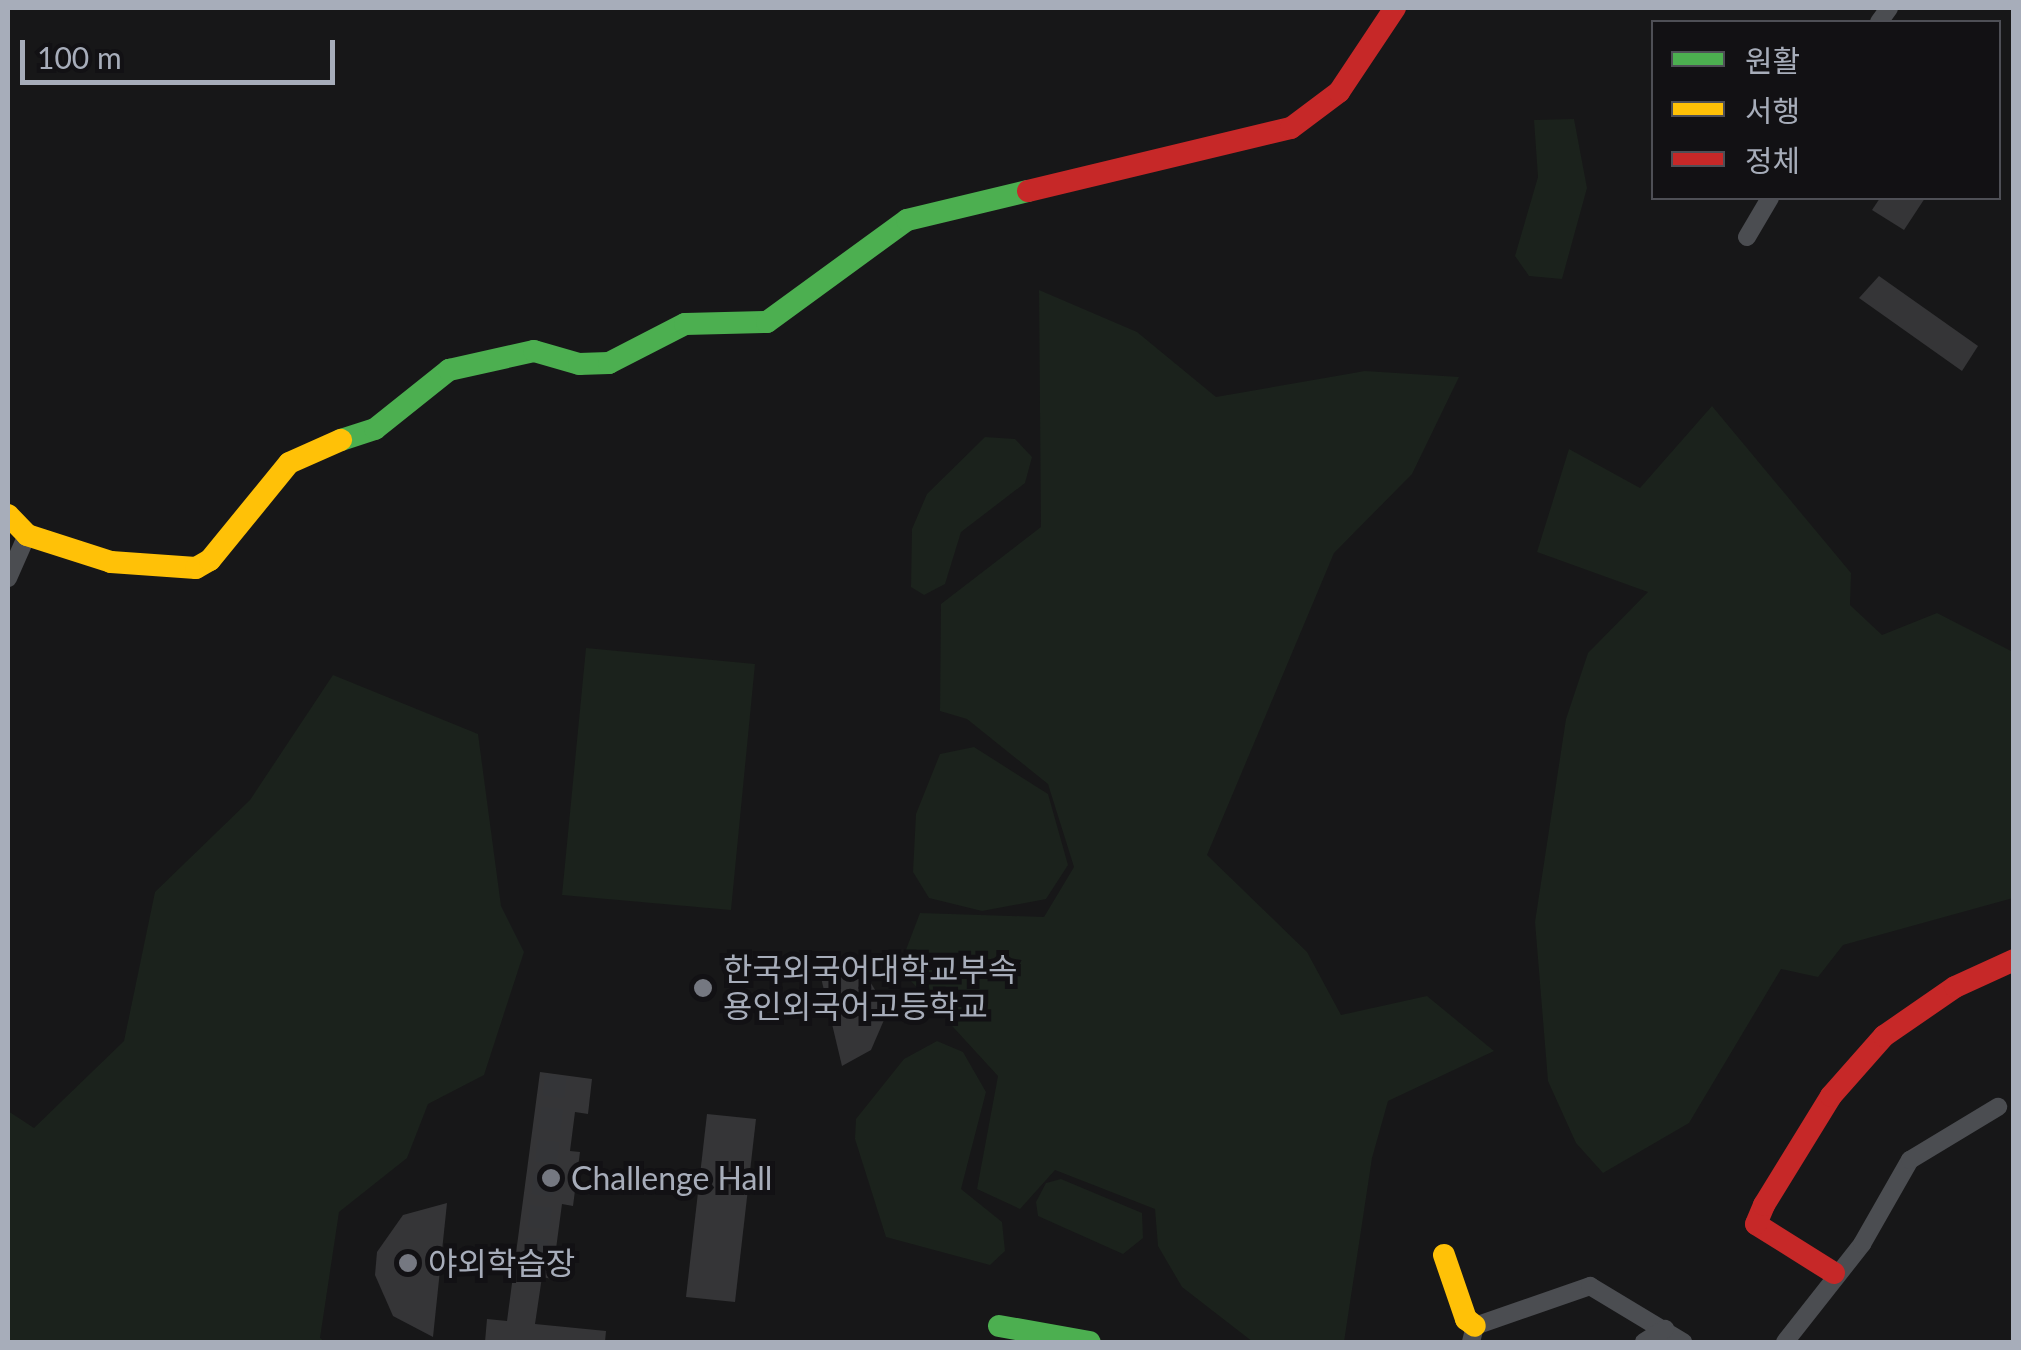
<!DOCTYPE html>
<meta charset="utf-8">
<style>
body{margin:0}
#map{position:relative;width:2021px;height:1350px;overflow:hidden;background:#171718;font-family:Lato,"Noto Sans KR",sans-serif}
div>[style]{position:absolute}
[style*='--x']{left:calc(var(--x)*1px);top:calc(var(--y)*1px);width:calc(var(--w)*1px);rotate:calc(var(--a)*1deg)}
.green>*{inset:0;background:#1b221c}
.building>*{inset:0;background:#353537}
.secondary-tunnel>*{height:22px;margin-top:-11px;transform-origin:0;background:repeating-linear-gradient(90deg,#343538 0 22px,transparent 0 33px)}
.street>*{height:18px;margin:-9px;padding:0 9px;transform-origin:9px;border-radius:9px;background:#4b4d51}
.fast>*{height:22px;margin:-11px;padding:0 11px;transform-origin:11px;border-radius:11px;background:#4caf50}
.slow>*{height:22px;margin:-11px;padding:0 11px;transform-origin:11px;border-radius:11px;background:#ffc107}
.jam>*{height:22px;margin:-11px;padding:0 11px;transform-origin:11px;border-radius:11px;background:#c62828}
.dots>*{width:28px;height:28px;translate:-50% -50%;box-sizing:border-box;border:5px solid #121114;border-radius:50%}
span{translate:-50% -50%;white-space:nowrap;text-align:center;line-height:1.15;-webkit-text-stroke:10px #121114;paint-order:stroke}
.poi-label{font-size:32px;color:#a7adba}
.left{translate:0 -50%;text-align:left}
.frame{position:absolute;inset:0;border:10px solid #a7adba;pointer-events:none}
.legend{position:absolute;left:1651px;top:20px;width:350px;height:180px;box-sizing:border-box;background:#121114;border:2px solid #4e4f56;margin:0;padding:12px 18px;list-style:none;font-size:30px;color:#a7adba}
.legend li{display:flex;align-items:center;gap:20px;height:50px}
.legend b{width:50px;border:2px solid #4e4f56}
.scale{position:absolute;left:20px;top:40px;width:315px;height:45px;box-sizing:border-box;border:5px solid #a7adba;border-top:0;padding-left:12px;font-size:30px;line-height:35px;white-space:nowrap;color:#a7adba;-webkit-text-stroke:8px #121114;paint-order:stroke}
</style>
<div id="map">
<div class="green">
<div style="clip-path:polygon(1574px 119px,1587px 188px,1562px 279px,1529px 276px,1515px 256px,1538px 177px,1534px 120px)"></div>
<div style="clip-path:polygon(1039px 290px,1137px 332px,1216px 397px,1365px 371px,1459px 377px,1412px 474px,1334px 553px,1207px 855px,1307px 952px,1341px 1015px,1427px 996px,1494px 1051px,1388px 1101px,1372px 1158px,1344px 1342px,1253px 1342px,1182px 1287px,1158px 1246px,1155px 1209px,1055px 1170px,1020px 1209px,977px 1189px,998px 1076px,899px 968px,920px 913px,1044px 917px,1074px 867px,1048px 784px,967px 719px,940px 711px,941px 604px,1041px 527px)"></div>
<div style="clip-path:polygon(1712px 406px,1851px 573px,1850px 605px,1882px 635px,1937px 613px,2013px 652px,2013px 898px,1843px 945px,1818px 977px,1781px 969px,1689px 1123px,1603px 1173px,1576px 1143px,1548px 1081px,1535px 922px,1566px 719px,1588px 653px,1648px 592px,1537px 552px,1569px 449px,1640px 488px)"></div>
<div style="clip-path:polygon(985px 437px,1015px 439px,1032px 457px,1025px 483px,961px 532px,945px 584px,924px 595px,911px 587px,912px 529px,927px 494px)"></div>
<div style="clip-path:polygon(586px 648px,755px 664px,731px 910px,562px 895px)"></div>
<div style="clip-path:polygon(333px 675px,478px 734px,501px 906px,524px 952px,484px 1075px,428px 1104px,407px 1158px,339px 1212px,320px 1338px,325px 1342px,8px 1342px,8px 1111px,34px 1128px,124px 1041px,155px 892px,250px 800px)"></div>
<div style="clip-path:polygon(974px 747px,1048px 794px,1068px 865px,1046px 899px,982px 911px,929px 898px,913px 872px,916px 814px,940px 754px)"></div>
<div style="clip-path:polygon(937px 1041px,963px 1052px,986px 1092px,961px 1189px,1002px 1222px,1005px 1251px,990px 1265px,886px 1237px,855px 1139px,856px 1119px,904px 1059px)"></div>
<div style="clip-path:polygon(1061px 1179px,1142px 1213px,1143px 1238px,1123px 1254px,1038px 1216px,1036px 1202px,1046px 1183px)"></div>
</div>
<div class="building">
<div style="clip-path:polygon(1880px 198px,1925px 198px,1904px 230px,1872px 210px)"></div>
<div style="clip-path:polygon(1879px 276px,1978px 346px,1962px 371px,1859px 298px)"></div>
<div style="clip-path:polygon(835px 963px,866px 975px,883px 1003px,884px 1020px,871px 1050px,842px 1066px,818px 965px)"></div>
<div style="clip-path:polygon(540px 1072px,592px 1079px,588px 1114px,575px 1112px,570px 1151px,580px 1152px,573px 1206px,562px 1204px,552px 1279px,542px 1277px,535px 1324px,606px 1331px,605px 1342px,485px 1342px,487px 1319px,507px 1321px)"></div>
<div style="clip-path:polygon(707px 1114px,756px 1119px,735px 1302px,686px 1297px)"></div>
<div style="clip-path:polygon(447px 1203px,433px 1337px,393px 1316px,375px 1275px,377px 1252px,403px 1215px)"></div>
</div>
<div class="secondary-tunnel">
<div style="--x:554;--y:1263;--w:19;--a:-174"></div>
<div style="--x:535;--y:1261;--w:187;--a:-83.6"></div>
</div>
<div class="street">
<div style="--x:1879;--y:22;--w:17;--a:-54"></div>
<div style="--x:1747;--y:237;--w:45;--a:-59.5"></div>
<div style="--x:8;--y:578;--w:47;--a:-66.2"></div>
<div style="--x:1471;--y:1342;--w:16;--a:-76"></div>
<div style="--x:1475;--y:1326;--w:122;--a:-19.2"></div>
<div style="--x:1590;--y:1286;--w:109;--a:31.1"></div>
<div style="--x:1644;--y:1342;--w:25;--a:-32"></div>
<div style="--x:1785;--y:1342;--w:125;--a:-51.8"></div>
<div style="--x:1862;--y:1244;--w:97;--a:-60.3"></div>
<div style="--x:1910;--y:1160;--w:103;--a:-31.1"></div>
</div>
<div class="fast">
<div style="--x:341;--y:440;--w:36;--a:-18"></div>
<div style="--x:375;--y:429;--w:95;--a:-38.6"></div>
<div style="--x:449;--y:370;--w:87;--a:-12.6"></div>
<div style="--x:534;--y:351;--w:47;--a:16.1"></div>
<div style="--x:579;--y:364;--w:30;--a:-2"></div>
<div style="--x:609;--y:363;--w:85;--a:-27.2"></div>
<div style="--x:685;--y:324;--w:82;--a:-1.4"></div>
<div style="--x:767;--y:322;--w:173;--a:-36.1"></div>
<div style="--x:907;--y:220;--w:124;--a:-13.5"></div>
<div style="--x:999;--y:1326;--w:92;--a:10"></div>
</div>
<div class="slow">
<div style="--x:8;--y:515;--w:28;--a:46"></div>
<div style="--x:27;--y:535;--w:88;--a:17.8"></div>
<div style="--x:111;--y:562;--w:85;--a:4"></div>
<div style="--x:196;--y:568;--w:16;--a:-30"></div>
<div style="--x:210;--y:560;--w:125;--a:-50.8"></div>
<div style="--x:289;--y:463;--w:57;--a:-23.9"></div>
<div style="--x:1444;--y:1255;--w:68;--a:71"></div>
<div style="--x:1466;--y:1319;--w:11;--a:38"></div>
</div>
<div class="jam">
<div style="--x:1028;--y:191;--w:270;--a:-13.5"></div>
<div style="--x:1291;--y:128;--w:60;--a:-36.9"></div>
<div style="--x:1339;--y:92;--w:101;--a:-56.3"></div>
<div style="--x:1834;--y:1273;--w:92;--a:-147.9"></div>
<div style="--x:1756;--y:1224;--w:21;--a:-67"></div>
<div style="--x:1764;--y:1205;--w:128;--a:-58.4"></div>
<div style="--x:1831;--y:1096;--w:80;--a:-48.5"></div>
<div style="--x:1884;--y:1036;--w:86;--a:-34.6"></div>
<div style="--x:1955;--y:987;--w:65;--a:-24.6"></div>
</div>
<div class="dots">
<div style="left:703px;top:988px;background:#757881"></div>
<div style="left:551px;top:1178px;background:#757881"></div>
<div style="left:408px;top:1263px;background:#757881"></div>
</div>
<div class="poi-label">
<span class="left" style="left:723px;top:988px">한국외국어대학교부속<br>용인외국어고등학교</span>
<span class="left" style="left:571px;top:1178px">Challenge Hall</span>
<span class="left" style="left:428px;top:1263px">야외학습장</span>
</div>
<div class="frame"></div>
<ul class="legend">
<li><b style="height:12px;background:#4caf50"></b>원활</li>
<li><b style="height:12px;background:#ffc107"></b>서행</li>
<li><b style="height:12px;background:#c62828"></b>정체</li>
</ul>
<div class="scale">100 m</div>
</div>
